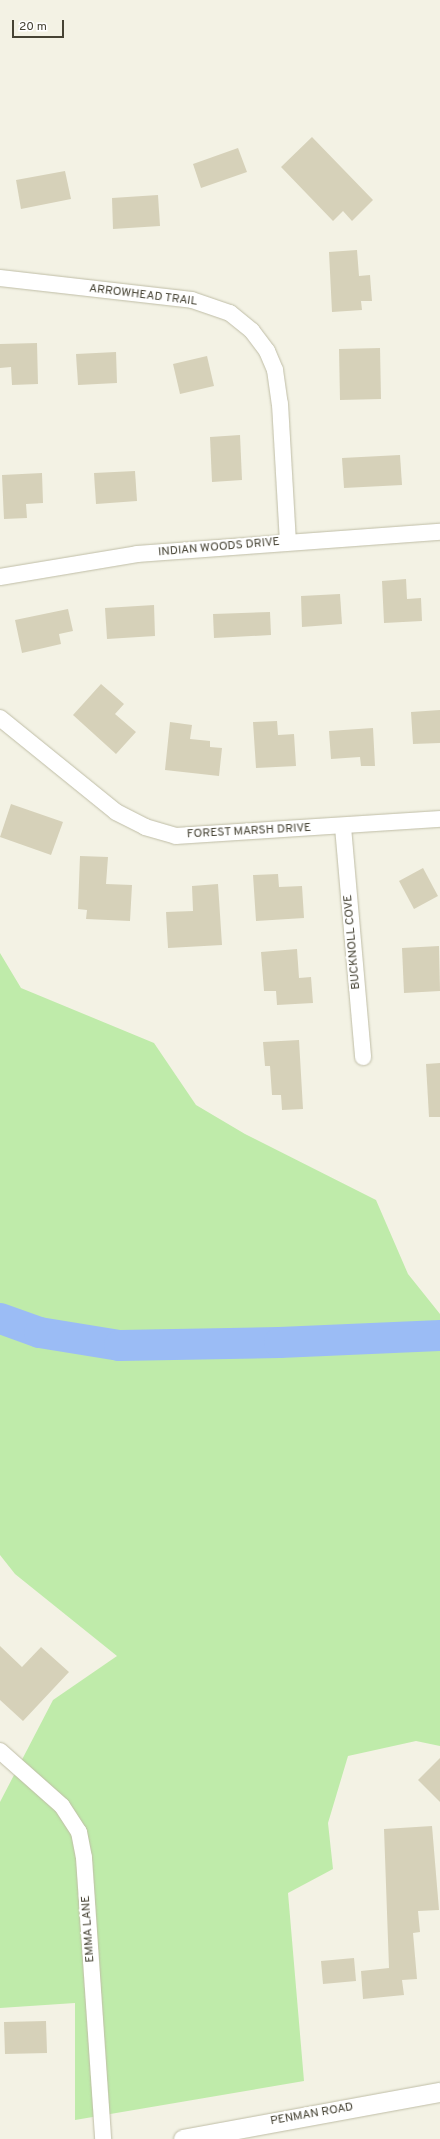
<!DOCTYPE html>
<style>
body{margin:0}
#map{position:relative;width:440px;height:2139px;overflow:hidden;background:#f3f2e4;font-family:Overpass,sans-serif}
div>[style]{position:absolute}
[style*='--x']{left:calc(var(--x)*1px);top:calc(var(--y)*1px);width:calc(var(--w)*1px);rotate:calc(var(--a)*1deg)}
.green>*{inset:0;background:#bfebaa}
.river>*{height:31px;margin:-15.5px;padding:0 15.5px;transform-origin:15.5px;border-radius:15.5px;background:#9bbcf5}
.building>*{inset:0;background:#d6d1b9}
.roads{filter:drop-shadow(0 0 1px #bfbda6) drop-shadow(0 0 1px #bfbda6)}
.minor>*{height:16px;margin:-8px;padding:0 8px;transform-origin:8px;border-radius:8px;background:#fff}
.tertiary>*{height:19px;margin:-9.5px;padding:0 9.5px;transform-origin:9.5px;border-radius:9.5px;background:#fff}
span{translate:-50% -50%;white-space:nowrap;text-align:center;line-height:1.15;-webkit-text-stroke:4px #fff;paint-order:stroke}
.street-label{font-size:12px;color:#464334}
.scale{position:absolute;left:12px;top:20px;width:52px;height:18px;box-sizing:border-box;border:2px solid #464334;border-top:0;padding-left:5px;font-size:12px;line-height:14px;white-space:nowrap;color:#464334;-webkit-text-stroke:3px #fff;paint-order:stroke}
</style>
<div id="map">
<div class="green">
<div style="clip-path:polygon(0 953px,21px 988px,154px 1043px,196px 1105px,245px 1134px,376px 1200px,408px 1274px,440px 1314px,440px 1746px,416px 1741px,348px 1756px,328px 1823px,333px 1869px,288px 1893px,304px 2081px,75px 2120px,75px 2003px,0 2008px,0 1802px,53px 1700px,117px 1656px,15px 1574px,0 1555px)"></div>
</div>
<div class="river">
<div style="--x:0;--y:1318;--w:41;--a:19.7"></div>
<div style="--x:39;--y:1332;--w:81;--a:9.2"></div>
<div style="--x:119;--y:1345;--w:160;--a:-1.1"></div>
<div style="--x:279;--y:1342;--w:161;--a:-2.5"></div>
</div>
<div class="building">
<div style="clip-path:polygon(312px 137px,373px 200px,352px 221px,343px 211px,333px 221px,281px 167px)"></div>
<div style="clip-path:polygon(238px 148px,247px 172px,201px 188px,193px 164px)"></div>
<div style="clip-path:polygon(65px 171px,71px 199px,21px 209px,16px 180px)"></div>
<div style="clip-path:polygon(158px 195px,160px 226px,113px 229px,112px 198px)"></div>
<div style="clip-path:polygon(357px 250px,359px 276px,370px 275px,372px 301px,361px 301px,362px 310px,332px 312px,329px 252px)"></div>
<div style="clip-path:polygon(37px 343px,38px 384px,12px 385px,11px 367px,0 368px,0 344px)"></div>
<div style="clip-path:polygon(380px 348px,381px 399px,340px 400px,339px 349px)"></div>
<div style="clip-path:polygon(116px 352px,117px 383px,78px 385px,76px 354px)"></div>
<div style="clip-path:polygon(207px 356px,214px 386px,180px 394px,173px 364px)"></div>
<div style="clip-path:polygon(240px 435px,242px 480px,212px 482px,210px 437px)"></div>
<div style="clip-path:polygon(400px 455px,402px 485px,344px 488px,342px 458px)"></div>
<div style="clip-path:polygon(135px 471px,137px 501px,96px 504px,94px 473px)"></div>
<div style="clip-path:polygon(42px 473px,43px 503px,26px 504px,27px 518px,4px 519px,2px 475px)"></div>
<div style="clip-path:polygon(406px 579px,407px 599px,421px 598px,422px 621px,384px 623px,382px 581px)"></div>
<div style="clip-path:polygon(340px 594px,342px 624px,302px 627px,301px 596px)"></div>
<div style="clip-path:polygon(154px 605px,155px 636px,107px 639px,105px 608px)"></div>
<div style="clip-path:polygon(68px 609px,73px 631px,59px 634px,61px 644px,22px 653px,15px 620px)"></div>
<div style="clip-path:polygon(270px 612px,271px 635px,214px 638px,213px 614px)"></div>
<div style="clip-path:polygon(101px 684px,124px 704px,115px 714px,136px 732px,116px 754px,73px 715px)"></div>
<div style="clip-path:polygon(440px 710px,440px 743px,413px 744px,411px 712px)"></div>
<div style="clip-path:polygon(277px 721px,278px 735px,294px 734px,296px 766px,256px 768px,253px 722px)"></div>
<div style="clip-path:polygon(170px 722px,192px 725px,190px 739px,210px 741px,210px 747px,222px 748px,219px 776px,165px 770px)"></div>
<div style="clip-path:polygon(373px 728px,375px 766px,361px 766px,360px 757px,331px 759px,329px 731px)"></div>
<div style="clip-path:polygon(11px 804px,63px 822px,51px 855px,0 837px)"></div>
<div style="clip-path:polygon(80px 856px,108px 857px,106px 884px,132px 885px,130px 921px,86px 919px,87px 910px,78px 909px)"></div>
<div style="clip-path:polygon(423px 868px,438px 896px,414px 909px,399px 881px)"></div>
<div style="clip-path:polygon(278px 874px,279px 887px,302px 886px,304px 918px,256px 921px,253px 875px)"></div>
<div style="clip-path:polygon(218px 884px,222px 945px,168px 948px,166px 912px,193px 911px,192px 886px)"></div>
<div style="clip-path:polygon(439px 946px,440px 991px,404px 993px,402px 948px)"></div>
<div style="clip-path:polygon(297px 949px,299px 978px,311px 977px,313px 1003px,277px 1005px,276px 991px,264px 991px,261px 952px)"></div>
<div style="clip-path:polygon(299px 1040px,303px 1109px,282px 1110px,281px 1095px,272px 1095px,270px 1066px,265px 1066px,263px 1042px)"></div>
<div style="clip-path:polygon(440px 1063px,440px 1117px,429px 1117px,426px 1064px)"></div>
<div style="clip-path:polygon(0 1646px,22px 1667px,41px 1647px,69px 1672px,23px 1721px,0 1700px)"></div>
<div style="clip-path:polygon(440px 1758px,440px 1802px,418px 1780px)"></div>
<div style="clip-path:polygon(432px 1826px,439px 1910px,418px 1911px,420px 1932px,413px 1933px,417px 1979px,402px 1980px,404px 1995px,363px 1999px,361px 1971px,389px 1968px,384px 1829px)"></div>
<div style="clip-path:polygon(354px 1958px,356px 1981px,323px 1984px,321px 1961px)"></div>
<div style="clip-path:polygon(46px 2021px,47px 2053px,5px 2054px,4px 2022px)"></div>
</div>
<div class="roads">
<div class="minor">
<div style="--x:0;--y:278;--w:193;--a:6.5"></div>
<div style="--x:192;--y:300;--w:40;--a:18.9"></div>
<div style="--x:230;--y:313;--w:28;--a:39"></div>
<div style="--x:252;--y:331;--w:25;--a:53"></div>
<div style="--x:267;--y:351;--w:21;--a:67"></div>
<div style="--x:275;--y:370;--w:34;--a:82"></div>
<div style="--x:280;--y:404;--w:138;--a:86.7"></div>
<div style="--x:0;--y:577;--w:139;--a:-9.5"></div>
<div style="--x:137;--y:554;--w:304;--a:-4.2"></div>
<div style="--x:0;--y:718;--w:149;--a:39"></div>
<div style="--x:116;--y:812;--w:33;--a:27"></div>
<div style="--x:145;--y:827;--w:32;--a:16"></div>
<div style="--x:176;--y:836;--w:265;--a:-3.7"></div>
<div style="--x:343;--y:827;--w:231;--a:85"></div>
<div style="--x:0;--y:1751;--w:83;--a:41.6"></div>
<div style="--x:62;--y:1806;--w:31;--a:57"></div>
<div style="--x:79;--y:1832;--w:26;--a:79"></div>
<div style="--x:84;--y:1858;--w:282;--a:86.1"></div>
</div>
<div class="tertiary">
<div style="--x:183;--y:2139;--w:261;--a:-10.4"></div>
</div>
</div>
<div class="street-label">
<span style="left:143px;top:296px;rotate:7deg">ARROWHEAD TRAIL</span>
<span style="left:219px;top:548px;rotate:-5deg">INDIAN WOODS DRIVE</span>
<span style="left:249px;top:832px;rotate:-3deg">FOREST MARSH DRIVE</span>
<span style="left:353px;top:942px;rotate:-95deg">BUCKNOLL COVE</span>
<span style="left:89px;top:1929px;rotate:-94deg">EMMA LANE</span>
<span style="left:312px;top:2115px;rotate:-10deg">PENMAN ROAD</span>
</div>
<div class="scale">20 m</div>
</div>
